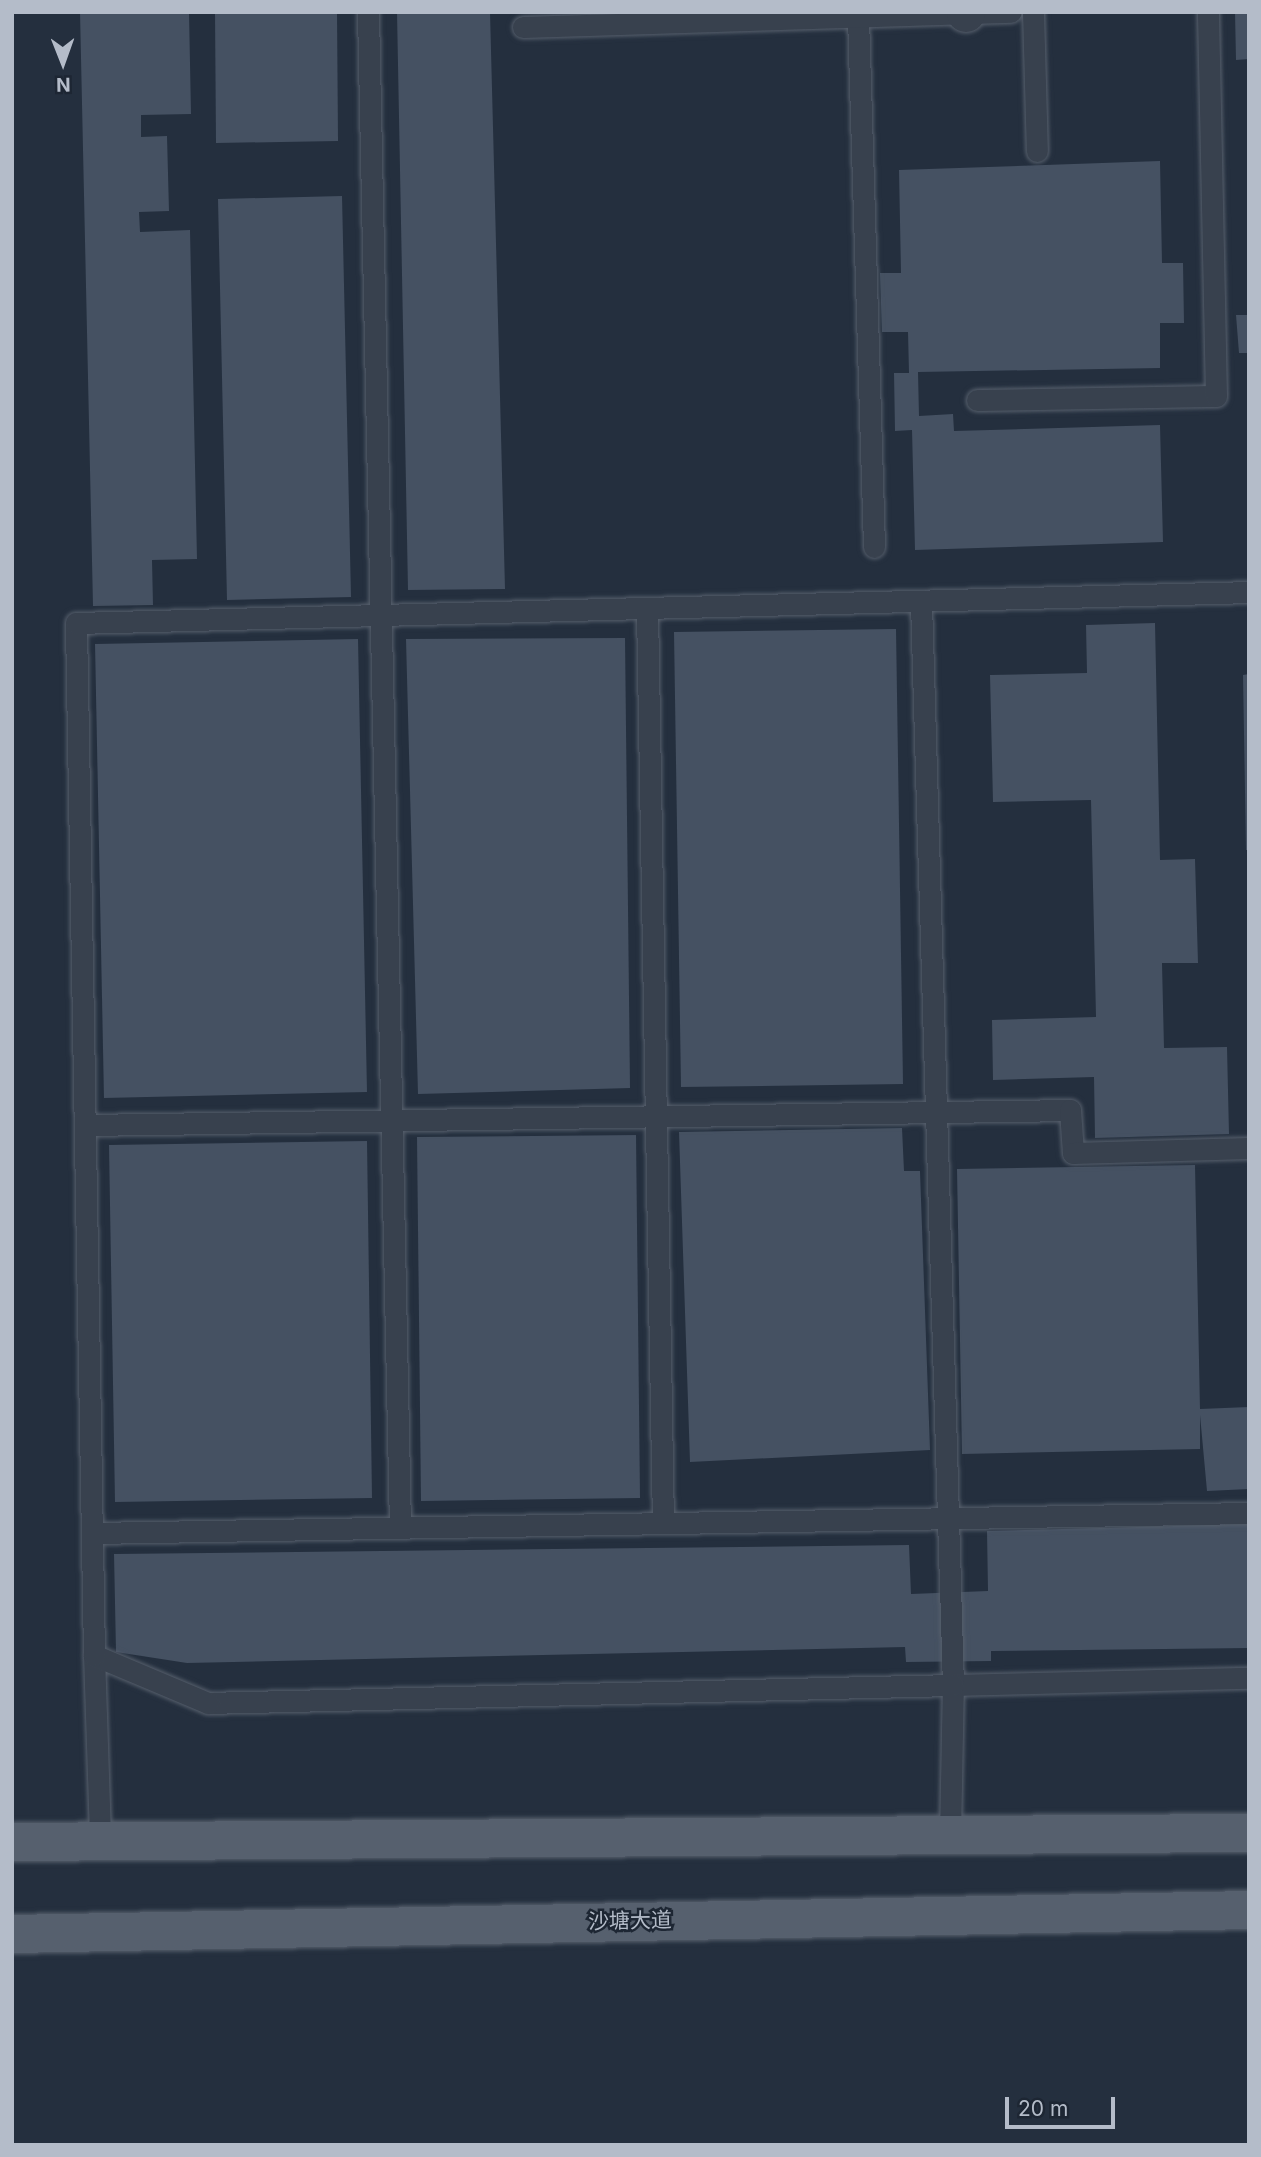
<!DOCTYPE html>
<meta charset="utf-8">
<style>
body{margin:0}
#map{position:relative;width:1261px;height:2157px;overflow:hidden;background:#242f3e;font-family:Inter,"Noto Sans SC",sans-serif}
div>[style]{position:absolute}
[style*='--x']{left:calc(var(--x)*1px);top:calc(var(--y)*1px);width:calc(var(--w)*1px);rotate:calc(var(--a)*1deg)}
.building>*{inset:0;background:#455162}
.roads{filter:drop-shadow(0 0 2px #565f6c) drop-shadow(0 0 2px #565f6c)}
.service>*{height:21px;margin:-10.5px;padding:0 10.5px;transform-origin:10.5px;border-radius:10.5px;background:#38414e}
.minor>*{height:38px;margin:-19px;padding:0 19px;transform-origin:19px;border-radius:19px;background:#38414e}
.primary>*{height:38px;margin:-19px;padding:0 19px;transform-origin:19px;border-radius:19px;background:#56606e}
span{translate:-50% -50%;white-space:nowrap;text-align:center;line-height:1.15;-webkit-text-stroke:5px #1d2633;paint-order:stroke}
.street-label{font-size:21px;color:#b4bcc9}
.frame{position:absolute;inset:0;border:14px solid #b4bcc9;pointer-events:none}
.north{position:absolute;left:28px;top:28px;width:70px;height:70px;-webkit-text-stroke:5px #1d2633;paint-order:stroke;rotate:179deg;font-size:19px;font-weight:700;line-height:28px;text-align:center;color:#b4bcc9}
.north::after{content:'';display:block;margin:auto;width:24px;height:32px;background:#b4bcc9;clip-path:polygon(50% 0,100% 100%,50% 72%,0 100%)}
.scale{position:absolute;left:1005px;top:2097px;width:110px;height:32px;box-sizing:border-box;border:4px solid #b4bcc9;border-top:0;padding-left:9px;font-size:21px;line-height:24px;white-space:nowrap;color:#b4bcc9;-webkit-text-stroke:5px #1d2633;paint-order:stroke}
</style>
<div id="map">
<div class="building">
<div style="clip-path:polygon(80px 12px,189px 12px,191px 114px,141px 115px,141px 137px,167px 136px,169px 211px,139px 212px,140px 232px,190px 230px,197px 559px,152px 560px,153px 605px,93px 606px)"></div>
<div style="clip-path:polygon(215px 12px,337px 12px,338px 141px,216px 143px)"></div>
<div style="clip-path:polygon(397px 12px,490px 12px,505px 589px,408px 590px)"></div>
<div style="clip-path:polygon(1235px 12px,1249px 12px,1249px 59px,1236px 60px)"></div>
<div style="clip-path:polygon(1160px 161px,1162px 263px,1183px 263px,1184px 323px,1160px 323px,1160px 368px,918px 372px,919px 416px,953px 414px,954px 431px,1160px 425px,1163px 542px,915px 550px,912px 430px,895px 431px,894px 373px,909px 373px,908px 332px,882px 332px,880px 273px,901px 273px,899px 170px)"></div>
<div style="clip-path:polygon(342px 196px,351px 597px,227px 600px,218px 199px)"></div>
<div style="clip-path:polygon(1236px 315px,1249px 315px,1249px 353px,1239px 353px)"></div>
<div style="clip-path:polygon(1155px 623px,1160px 860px,1195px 859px,1198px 963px,1162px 963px,1164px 1048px,1227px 1047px,1229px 1134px,1095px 1138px,1094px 1077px,993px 1080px,992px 1020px,1096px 1017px,1091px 800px,993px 802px,990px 675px,1087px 673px,1086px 625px)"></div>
<div style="clip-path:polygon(896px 629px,903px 1084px,681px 1087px,674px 632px)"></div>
<div style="clip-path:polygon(625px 638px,630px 1088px,418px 1094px,406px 639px)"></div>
<div style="clip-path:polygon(358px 639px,367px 1092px,104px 1098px,95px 644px)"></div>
<div style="clip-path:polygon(1249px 674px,1249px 850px,1246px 850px,1243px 675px)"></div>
<div style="clip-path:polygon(902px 1128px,904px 1171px,920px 1171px,930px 1450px,690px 1462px,679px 1132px)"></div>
<div style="clip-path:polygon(636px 1135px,640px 1498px,421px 1501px,417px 1137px)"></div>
<div style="clip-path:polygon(367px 1141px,372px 1498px,115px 1502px,109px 1145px)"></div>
<div style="clip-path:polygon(1195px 1165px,1200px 1409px,1249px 1407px,1249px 1489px,1207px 1491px,1200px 1415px,1200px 1449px,962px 1454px,957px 1169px)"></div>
<div style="clip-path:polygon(1249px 1524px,1249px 1648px,991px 1651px,991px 1661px,906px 1662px,905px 1647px,187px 1663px,116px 1652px,114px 1554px,909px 1545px,911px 1594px,988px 1591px,987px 1531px)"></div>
</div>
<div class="roads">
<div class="service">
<div style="--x:368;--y:12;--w:1516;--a:88.79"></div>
<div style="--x:1033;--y:12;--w:139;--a:88.4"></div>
<div style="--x:858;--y:17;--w:530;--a:88.27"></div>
<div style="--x:523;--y:27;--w:488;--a:-1.8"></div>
<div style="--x:977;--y:400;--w:239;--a:-1"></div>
<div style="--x:1216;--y:396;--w:384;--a:-91.2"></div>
<div style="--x:921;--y:602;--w:1083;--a:88.31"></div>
<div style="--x:953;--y:1685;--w:296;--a:-1.4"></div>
<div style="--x:647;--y:608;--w:915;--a:89"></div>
<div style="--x:85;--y:1125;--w:985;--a:-0.87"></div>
<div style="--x:1070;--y:1110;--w:43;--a:86"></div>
<div style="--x:1073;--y:1153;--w:176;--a:-1.6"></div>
<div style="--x:92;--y:1533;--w:1157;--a:-0.99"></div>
<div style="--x:94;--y:1655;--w:185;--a:88.1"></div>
<div style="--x:950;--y:1836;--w:151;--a:-88.9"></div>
<div style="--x:953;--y:1685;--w:745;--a:178.62"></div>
<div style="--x:208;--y:1703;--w:124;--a:-157.2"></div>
<div style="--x:94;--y:1655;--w:1032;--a:-91"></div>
<div style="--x:76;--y:623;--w:1173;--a:-1.51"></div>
</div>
<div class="minor">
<div style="--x:966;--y:12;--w:1;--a:90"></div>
</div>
<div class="primary">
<div style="--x:12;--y:1842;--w:1237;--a:-0.42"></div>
<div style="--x:12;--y:1934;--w:1237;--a:-1.11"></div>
</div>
</div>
<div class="street-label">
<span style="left:630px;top:1921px;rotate:-1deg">沙塘大道</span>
</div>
<div class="frame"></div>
<div class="north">N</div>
<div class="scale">20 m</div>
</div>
